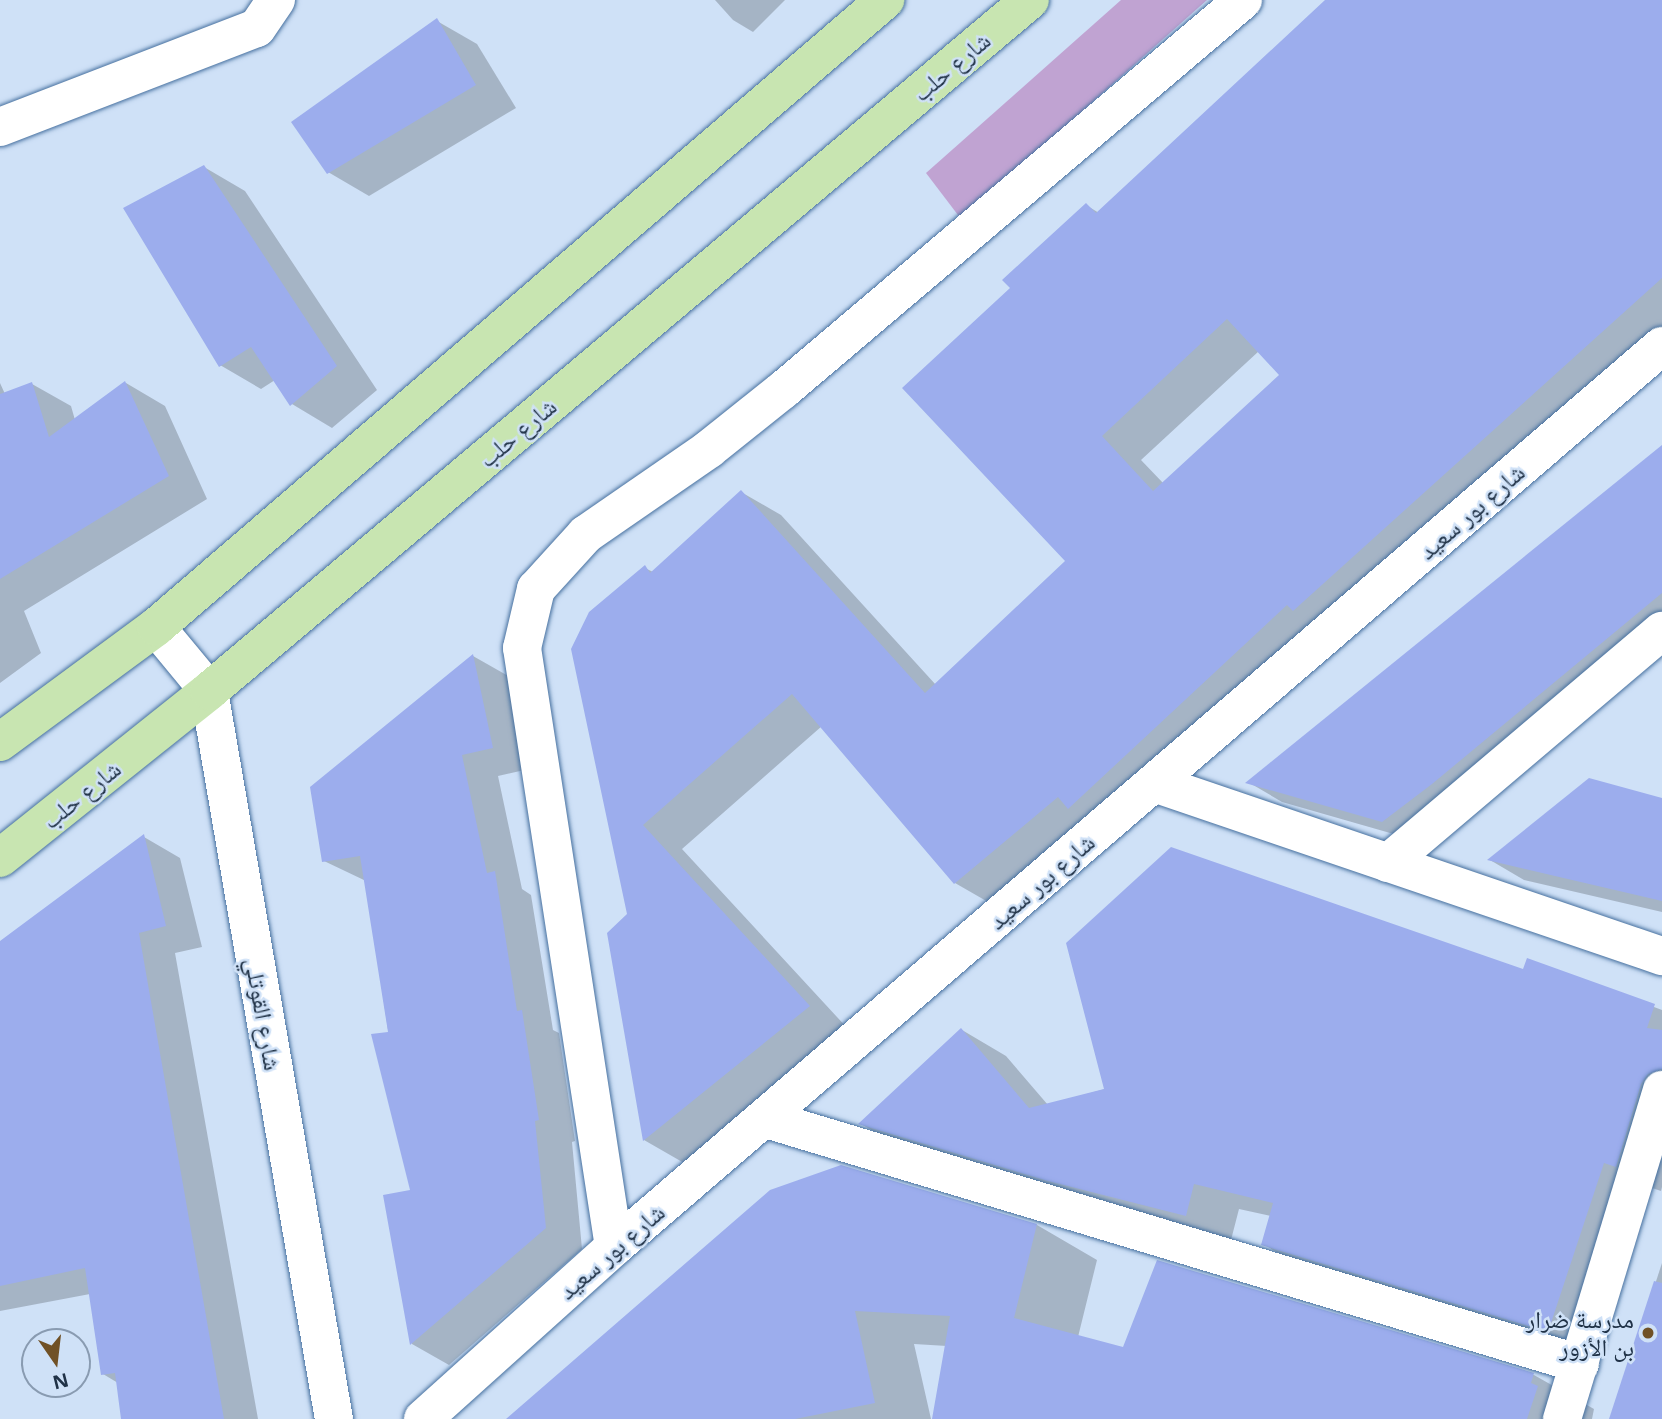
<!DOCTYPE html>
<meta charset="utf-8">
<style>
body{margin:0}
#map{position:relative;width:1662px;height:1419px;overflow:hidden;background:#cfe1f7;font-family:"Open Sans","Noto Naskh Arabic",sans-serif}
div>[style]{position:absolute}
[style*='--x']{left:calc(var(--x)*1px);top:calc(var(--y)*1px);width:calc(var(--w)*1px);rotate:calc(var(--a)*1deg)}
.green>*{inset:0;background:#c0a3d2}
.shadow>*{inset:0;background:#0003}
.building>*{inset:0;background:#9caded}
.roads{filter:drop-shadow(0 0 2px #46709f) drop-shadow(0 0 2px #46709f)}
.minor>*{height:38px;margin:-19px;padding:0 19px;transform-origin:19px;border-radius:19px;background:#fff}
.tertiary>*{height:38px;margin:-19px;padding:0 19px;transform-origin:19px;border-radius:19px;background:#fff}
.primary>*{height:38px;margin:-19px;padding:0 19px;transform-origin:19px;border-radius:19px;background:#c8e5b1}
.dots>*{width:19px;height:19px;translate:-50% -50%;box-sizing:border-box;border:4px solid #cfe1f7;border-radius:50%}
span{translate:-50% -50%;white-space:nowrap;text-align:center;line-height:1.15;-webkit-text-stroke:5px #cfe1f7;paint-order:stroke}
.street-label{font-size:24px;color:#203247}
.poi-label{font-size:24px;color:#203247}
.right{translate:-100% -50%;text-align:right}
.north{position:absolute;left:21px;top:1328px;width:70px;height:70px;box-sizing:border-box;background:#cfe1f7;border:2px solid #899bb1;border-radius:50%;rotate:166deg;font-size:19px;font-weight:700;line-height:28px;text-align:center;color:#203247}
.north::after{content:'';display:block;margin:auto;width:24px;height:32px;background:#705126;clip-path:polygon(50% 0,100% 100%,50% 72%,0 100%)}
</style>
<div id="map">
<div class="green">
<div style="clip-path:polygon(1121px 0,1207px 0,961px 219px,926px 173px)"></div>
</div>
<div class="shadow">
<div style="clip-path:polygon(715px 0,785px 0,753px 32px,733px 20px)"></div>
<div style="clip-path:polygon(evenodd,1332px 0,1662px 0,1662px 337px,995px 906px,955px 883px,822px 726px,682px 849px,849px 1030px,684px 1163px,644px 1140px,609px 934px,629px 914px,645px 568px,653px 572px,741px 492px,781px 515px,936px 685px,1067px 561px,1012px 288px,1086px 205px,1099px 213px,1332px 0,1259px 351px,1282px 375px,1164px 484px,1141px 460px,1259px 351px)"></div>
<div style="clip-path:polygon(437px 21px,477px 44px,516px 108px,369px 196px,328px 172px)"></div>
<div style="clip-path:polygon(204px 167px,245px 191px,377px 390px,332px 428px,292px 404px,275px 380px,261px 389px,220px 365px)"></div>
<div style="clip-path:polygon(0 383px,5px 394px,32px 384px,71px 406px,75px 420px,126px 383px,165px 406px,207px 499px,24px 611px,41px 653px,0 683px)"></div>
<div style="clip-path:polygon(1662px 447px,1662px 642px,1418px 841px,1282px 802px,1248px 782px)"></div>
<div style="clip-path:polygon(473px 656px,510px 677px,529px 769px,498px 776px,522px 889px,531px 895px,553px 1030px,559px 1033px,575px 1141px,572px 1142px,582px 1249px,449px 1365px,412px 1344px,385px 1196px,412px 1192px,366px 881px,324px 861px)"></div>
<div style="clip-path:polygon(1662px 800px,1662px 912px,1524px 880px,1490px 860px)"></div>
<div style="clip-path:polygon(144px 837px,180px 858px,202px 947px,175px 953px,258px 1419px,123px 1419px,118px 1383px,103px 1374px,90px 1294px,0 1311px,0 946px)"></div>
<div style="clip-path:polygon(1529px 960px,1662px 1010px,1662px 1187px,1661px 1191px,1649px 1187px,1593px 1356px,1307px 1270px,1263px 1244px,1271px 1216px,1239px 1209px,1231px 1240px,905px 1149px,861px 1124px,962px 1030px,1006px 1056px,1048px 1105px,1524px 971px)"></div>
<div style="clip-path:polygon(1037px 1225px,1097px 1260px,1078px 1337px,1124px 1349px,1158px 1262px,1534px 1375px,1594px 1409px,1592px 1419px,934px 1419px,947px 1346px,914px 1344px,931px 1419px,507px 1419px)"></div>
<div style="clip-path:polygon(1662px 1263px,1662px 1419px,1611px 1419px)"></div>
</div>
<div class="building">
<div style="clip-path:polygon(evenodd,1325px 0,1662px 0,1662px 278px,1293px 611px,1287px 605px,1068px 809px,1058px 797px,954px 884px,792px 694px,643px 825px,810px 1006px,643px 1141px,607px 933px,627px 914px,571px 649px,589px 612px,645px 565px,650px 573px,741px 490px,925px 693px,1065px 561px,902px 388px,1010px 288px,1002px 280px,1086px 203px,1096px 213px,1325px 0,1227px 319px,1279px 375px,1153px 491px,1102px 436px,1227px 319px)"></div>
<div style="clip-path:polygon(437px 18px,476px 85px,327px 174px,291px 122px)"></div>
<div style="clip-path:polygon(204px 165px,337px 366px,290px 406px,251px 347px,219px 367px,123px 208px)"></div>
<div style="clip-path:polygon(125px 381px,169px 476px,0 579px,0 394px,32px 382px,49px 437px)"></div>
<div style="clip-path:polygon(1662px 445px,1662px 593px,1432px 784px,1382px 822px,1245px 783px)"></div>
<div style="clip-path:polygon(473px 654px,493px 748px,462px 755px,487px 873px,495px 871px,517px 1011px,522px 1010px,539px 1120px,535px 1121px,546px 1228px,410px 1345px,383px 1195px,410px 1190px,371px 1034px,388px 1032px,360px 856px,322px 862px,310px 787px)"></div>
<div style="clip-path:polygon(1589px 778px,1662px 798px,1662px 901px,1487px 860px)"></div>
<div style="clip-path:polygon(144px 834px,166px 926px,139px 933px,224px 1419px,121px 1419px,115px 1373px,101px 1375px,85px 1268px,0 1286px,0 941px)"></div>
<div style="clip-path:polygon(1171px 847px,1523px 969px,1527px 958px,1655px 1004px,1647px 1028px,1662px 1030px,1662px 1069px,1648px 1074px,1641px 1084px,1616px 1167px,1604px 1163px,1548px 1332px,1261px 1245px,1273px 1203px,1194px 1184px,1186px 1216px,1048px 1181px,858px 1124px,961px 1028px,1029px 1108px,1104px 1089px,1066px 943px)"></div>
<div style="clip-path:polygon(841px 1165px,1037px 1224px,1014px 1318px,1123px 1347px,1157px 1260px,1534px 1373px,1531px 1383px,1538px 1386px,1527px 1419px,932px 1419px,950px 1316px,855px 1311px,875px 1403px,795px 1419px,506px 1419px,770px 1190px)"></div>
<div style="clip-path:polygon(1654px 1281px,1662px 1283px,1662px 1419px,1609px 1419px)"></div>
</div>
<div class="roads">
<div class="minor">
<div style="--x:0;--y:127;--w:275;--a:-21.1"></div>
<div style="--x:257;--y:28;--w:34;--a:-56"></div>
<div style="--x:1154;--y:783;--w:537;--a:18.81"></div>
<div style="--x:1388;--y:863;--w:359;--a:-40.3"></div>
<div style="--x:766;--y:1119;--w:850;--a:16.75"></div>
<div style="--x:614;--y:1247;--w:606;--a:-98.73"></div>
<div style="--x:522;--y:648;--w:61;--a:-76.7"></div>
<div style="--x:536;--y:589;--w:74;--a:-47.7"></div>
<div style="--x:586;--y:534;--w:150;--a:-34.6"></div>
<div style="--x:709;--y:449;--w:95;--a:-38.6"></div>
<div style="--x:783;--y:390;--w:603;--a:-40.29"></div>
<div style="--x:423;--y:1419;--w:257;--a:-42"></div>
<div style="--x:614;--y:1247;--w:1382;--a:-40.69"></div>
<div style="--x:1562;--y:1419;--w:344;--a:-73.1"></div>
</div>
<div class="tertiary">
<div style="--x:156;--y:627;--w:83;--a:50.4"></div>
<div style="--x:209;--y:691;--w:739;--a:80.26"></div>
</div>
<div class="primary">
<div style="--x:0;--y:742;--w:194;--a:-36.4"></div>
<div style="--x:156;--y:627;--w:962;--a:-40.7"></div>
<div style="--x:0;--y:858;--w:268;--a:-38.6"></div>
<div style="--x:209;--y:691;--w:1073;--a:-40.09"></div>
</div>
</div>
<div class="dots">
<div style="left:1648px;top:1333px;background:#705126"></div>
</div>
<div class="street-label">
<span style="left:951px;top:66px;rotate:-40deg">شارع حلب</span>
<span style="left:517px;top:432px;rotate:-40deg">شارع حلب</span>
<span style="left:1471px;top:511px;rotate:-41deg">شارع بور سعيد</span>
<span style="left:81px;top:794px;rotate:-39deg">شارع حلب</span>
<span style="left:1041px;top:881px;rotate:-41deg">شارع بور سعيد</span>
<span style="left:264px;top:1014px;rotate:80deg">شارع القوتلي</span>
<span style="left:611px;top:1251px;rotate:-41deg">شارع بور سعيد</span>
</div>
<div class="poi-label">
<span class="right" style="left:1634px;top:1333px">مدرسة ضرار<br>بن الأزور</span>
</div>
<div class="north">N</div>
</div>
